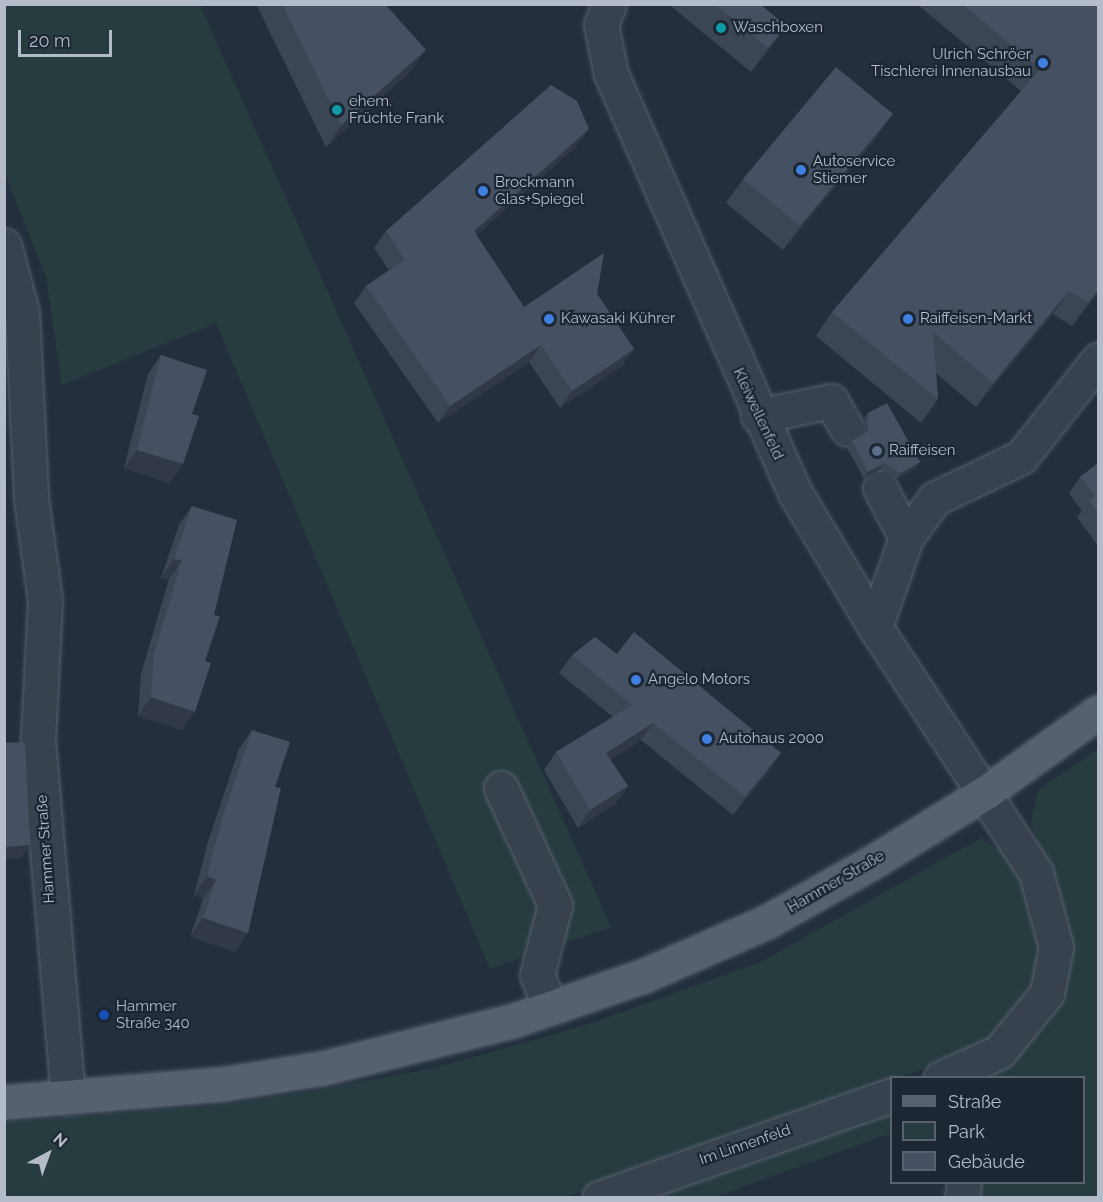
<!DOCTYPE html>
<meta charset="utf-8">
<style>
body{margin:0}
#map{position:relative;width:1103px;height:1202px;overflow:hidden;background:#242f3e;font-family:Raleway,sans-serif}
div>[style]{position:absolute}
[style*='--x']{left:calc(var(--x)*1px);top:calc(var(--y)*1px);width:calc(var(--w)*1px);rotate:calc(var(--a)*1deg)}
.green>*{inset:0;background:#263c3f}
.roads{filter:drop-shadow(0 0 2px #565f6c) drop-shadow(0 0 2px #565f6c)}
.minor>*{height:33px;margin:-16.5px;padding:0 16.5px;transform-origin:16.5px;border-radius:16.5px;background:#38414e}
.major>*{height:33px;margin:-16.5px;padding:0 16.5px;transform-origin:16.5px;border-radius:16.5px;background:#56606e}
.wall>*{inset:0;background:#3b4654}
.shaded-wall>*{inset:0;background:#303945}
.building>*{inset:0;background:#455162}
.dots>*{width:16px;height:16px;translate:-50% -50%;box-sizing:border-box;border:3px solid #1d2633;border-radius:50%}
span{translate:-50% -50%;white-space:nowrap;text-align:center;line-height:1.15;-webkit-text-stroke:4.5px #1d2633;paint-order:stroke}
.poi-label{font-size:15px;color:#b4bcc9}
.left{translate:0 -50%;text-align:left}
.right{translate:-100% -50%;text-align:right}
.street-label{font-size:15px;color:#b4bcc9}
.frame{position:absolute;inset:0;border:6px solid #b4bcc9;pointer-events:none}
.legend{position:absolute;left:890px;top:1076px;width:195px;height:108px;box-sizing:border-box;background:#1d2633;border:2px solid #59626f;margin:0;padding:8px 10px;list-style:none;font-size:18px;color:#b4bcc9}
.legend li{display:flex;align-items:center;gap:12px;height:30px}
.legend b{width:30px;border:2px solid #59626f}
.north{position:absolute;left:18px;top:1124px;width:60px;height:60px;-webkit-text-stroke:4px #1d2633;paint-order:stroke;rotate:41deg;font-size:16px;font-weight:700;line-height:24px;text-align:center;color:#b4bcc9}
.north::after{content:'';display:block;margin:auto;width:21px;height:27px;background:#b4bcc9;clip-path:polygon(50% 0,100% 100%,50% 72%,0 100%)}
.scale{position:absolute;left:18px;top:30px;width:94px;height:27px;box-sizing:border-box;border:3px solid #b4bcc9;border-top:0;padding-left:8px;font-size:18px;line-height:21px;white-space:nowrap;color:#b4bcc9;-webkit-text-stroke:4px #1d2633;paint-order:stroke}
</style>
<div id="map">
<div class="green">
<div style="clip-path:polygon(5px 5px,200px 5px,611px 927px,490px 969px,216px 323px,62px 385px,46px 277px,5px 174px)"></div>
<div style="clip-path:polygon(1098px 749px,1098px 1197px,972px 1198px,975px 1183px,1084px 1182px,1084px 1078px,982px 1077px,1022px 1051px,1059px 1000px,1073px 945px,1031px 823px,1038px 790px)"></div>
<div style="clip-path:polygon(981px 838px,1012px 858px,1038px 912px,1039px 962px,1028px 1001px,1005px 1027px,965px 1054px,566px 1197px,5px 1198px,5px 1122px,221px 1105px,313px 1091px,438px 1067px,589px 1024px,761px 962px)"></div>
<div style="clip-path:polygon(891px 1109px,891px 1133px,715px 1197px,641px 1198px)"></div>
</div>
<div class="roads">
<div class="minor">
<div style="--x:609;--y:4;--w:22;--a:111"></div>
<div style="--x:601;--y:25;--w:50;--a:78.5"></div>
<div style="--x:611;--y:74;--w:455;--a:66.3"></div>
<div style="--x:794;--y:491;--w:158;--a:59.2"></div>
<div style="--x:875;--y:627;--w:294;--a:56.8"></div>
<div style="--x:1036;--y:873;--w:77;--a:74.9"></div>
<div style="--x:1056;--y:947;--w:47;--a:101.1"></div>
<div style="--x:1047;--y:993;--w:76;--a:129.1"></div>
<div style="--x:999;--y:1052;--w:64;--a:155.9"></div>
<div style="--x:4;--y:245;--w:69;--a:75"></div>
<div style="--x:22;--y:312;--w:186;--a:87.2"></div>
<div style="--x:31;--y:498;--w:103;--a:82.2"></div>
<div style="--x:45;--y:600;--w:140;--a:92.9"></div>
<div style="--x:38;--y:740;--w:359;--a:85.2"></div>
<div style="--x:758;--y:416;--w:75;--a:-11.6"></div>
<div style="--x:831;--y:401;--w:32;--a:60"></div>
<div style="--x:880;--y:488;--w:56;--a:62.5"></div>
<div style="--x:875;--y:627;--w:94;--a:-70.8"></div>
<div style="--x:906;--y:538;--w:48;--a:-54.3"></div>
<div style="--x:934;--y:499;--w:97;--a:-25.8"></div>
<div style="--x:1021;--y:457;--w:124;--a:-51.6"></div>
<div style="--x:501;--y:788;--w:129;--a:65.2"></div>
<div style="--x:555;--y:905;--w:72;--a:104.4"></div>
<div style="--x:537;--y:975;--w:35;--a:68"></div>
<div style="--x:599;--y:1198;--w:311;--a:-19.4"></div>
<div style="--x:962;--y:1198;--w:16;--a:-83"></div>
</div>
<div class="major">
<div style="--x:4;--y:1102;--w:219;--a:-4.7"></div>
<div style="--x:222;--y:1084;--w:102;--a:-9"></div>
<div style="--x:323;--y:1068;--w:195;--a:-14"></div>
<div style="--x:512;--y:1021;--w:139;--a:-19"></div>
<div style="--x:643;--y:976;--w:137;--a:-23.7"></div>
<div style="--x:768;--y:921;--w:118;--a:-29.4"></div>
<div style="--x:871;--y:863;--w:135;--a:-31.7"></div>
<div style="--x:986;--y:792;--w:138;--a:-35.5"></div>
</div>
</div>
<div class="wall">
<div style="clip-path:polygon(256px 4px,389px 4px,387px 7px,410px 72px,326px 147px)"></div>
<div style="clip-path:polygon(674px 4px,760px 4px,786px 26px,769px 50px,751px 72px,672px 7px)"></div>
<div style="clip-path:polygon(917px 4px,1098px 4px,1098px 293px,1072px 326px,1053px 314px,976px 407px,936px 373px,938px 399px,921px 423px,816px 336px,832px 312px,1021px 91px)"></div>
<div style="clip-path:polygon(876px 138px,783px 250px,726px 203px,743px 179px)"></div>
<div style="clip-path:polygon(577px 146px,476px 235px,524px 307px,597px 294px,634px 349px,622px 366px,560px 408px,529px 362px,438px 423px,354px 303px,366px 286px,389px 270px,374px 248px,386px 231px)"></div>
<div style="clip-path:polygon(161px 355px,192px 414px,170px 483px,124px 468px,148px 374px)"></div>
<div style="clip-path:polygon(868px 413px,920px 462px,915px 469px,896px 479px,880px 469px,864px 479px,847px 448px,852px 441px,863px 434px,863px 420px)"></div>
<div style="clip-path:polygon(1098px 463px,1098px 546px,1077px 517px,1082px 511px,1069px 493px,1080px 477px)"></div>
<div style="clip-path:polygon(192px 506px,182px 730px,138px 716px,141px 674px,169px 579px,161px 578px,179px 525px)"></div>
<div style="clip-path:polygon(572px 655px,769px 771px,733px 815px,641px 740px,610px 760px,628px 786px,615px 804px,578px 828px,544px 770px,556px 752px,613px 717px,559px 673px)"></div>
<div style="clip-path:polygon(252px 730px,275px 787px,248px 933px,235px 952px,190px 937px,203px 899px,194px 895px,208px 842px,239px 749px)"></div>
</div>
<div class="shaded-wall">
<div style="clip-path:polygon(786px 26px,769px 50px,751px 72px,768px 48px)"></div>
<div style="clip-path:polygon(426px 50px,410px 72px,326px 147px,341px 125px)"></div>
<div style="clip-path:polygon(893px 114px,876px 138px,783px 250px,800px 226px)"></div>
<div style="clip-path:polygon(589px 129px,577px 146px,462px 248px,474px 231px)"></div>
<div style="clip-path:polygon(1098px 290px,1098px 293px,1072px 326px,1089px 302px)"></div>
<div style="clip-path:polygon(1069px 291px,1053px 314px,976px 407px,993px 383px)"></div>
<div style="clip-path:polygon(541px 345px,529px 362px,438px 423px,450px 406px)"></div>
<div style="clip-path:polygon(634px 349px,622px 366px,560px 408px,572px 391px)"></div>
<div style="clip-path:polygon(137px 450px,183px 464px,170px 483px,124px 468px)"></div>
<div style="clip-path:polygon(920px 462px,915px 469px,896px 479px,901px 473px)"></div>
<div style="clip-path:polygon(885px 463px,880px 469px,864px 479px,868px 472px)"></div>
<div style="clip-path:polygon(174px 559px,182px 560px,169px 579px,161px 578px)"></div>
<div style="clip-path:polygon(151px 697px,195px 712px,182px 730px,138px 716px)"></div>
<div style="clip-path:polygon(653px 723px,641px 740px,594px 771px,606px 753px)"></div>
<div style="clip-path:polygon(781px 753px,769px 771px,733px 815px,745px 797px)"></div>
<div style="clip-path:polygon(628px 786px,615px 804px,578px 828px,590px 810px)"></div>
<div style="clip-path:polygon(30px 845px,21px 858px,4px 859px,4px 848px,6px 847px)"></div>
<div style="clip-path:polygon(207px 876px,216px 880px,203px 899px,194px 895px)"></div>
<div style="clip-path:polygon(203px 918px,248px 933px,235px 952px,190px 937px)"></div>
</div>
<div class="building">
<div style="clip-path:polygon(282px 4px,385px 4px,426px 50px,341px 125px)"></div>
<div style="clip-path:polygon(715px 4px,760px 4px,786px 26px,768px 48px)"></div>
<div style="clip-path:polygon(962px 4px,1098px 4px,1098px 290px,1089px 302px,1069px 291px,993px 383px,933px 332px,938px 399px,832px 312px,1040px 69px)"></div>
<div style="clip-path:polygon(836px 67px,893px 114px,800px 226px,743px 179px)"></div>
<div style="clip-path:polygon(551px 85px,577px 101px,589px 129px,474px 231px,524px 307px,604px 253px,597px 294px,634px 349px,572px 391px,541px 345px,450px 406px,366px 286px,405px 260px,386px 231px)"></div>
<div style="clip-path:polygon(161px 355px,207px 370px,192px 414px,199px 416px,183px 464px,137px 450px)"></div>
<div style="clip-path:polygon(887px 403px,920px 462px,901px 473px,885px 463px,868px 472px,852px 441px,868px 431px,868px 413px)"></div>
<div style="clip-path:polygon(1098px 463px,1098px 513px,1089px 500px,1095px 496px,1080px 477px)"></div>
<div style="clip-path:polygon(192px 506px,237px 520px,214px 615px,220px 616px,205px 661px,211px 663px,195px 712px,151px 697px,154px 655px,182px 560px,174px 559px)"></div>
<div style="clip-path:polygon(634px 632px,781px 753px,745px 797px,653px 723px,606px 753px,628px 786px,590px 810px,556px 752px,632px 705px,572px 655px,595px 637px,617px 654px)"></div>
<div style="clip-path:polygon(252px 730px,290px 742px,275px 787px,281px 788px,248px 933px,203px 918px,216px 880px,207px 876px,221px 823px)"></div>
<div style="clip-path:polygon(25px 742px,30px 845px,6px 847px,4px 830px,4px 743px)"></div>
</div>
<div class="dots">
<div style="left:721px;top:28px;background:#0f9aa8"></div>
<div style="left:1043px;top:63px;background:#3f7fe0"></div>
<div style="left:337px;top:110px;background:#0f9aa8"></div>
<div style="left:801px;top:170px;background:#3f7fe0"></div>
<div style="left:483px;top:191px;background:#3f7fe0"></div>
<div style="left:549px;top:319px;background:#3f7fe0"></div>
<div style="left:908px;top:319px;background:#3f7fe0"></div>
<div style="left:877px;top:451px;background:#5c6f8a"></div>
<div style="left:636px;top:680px;background:#3f7fe0"></div>
<div style="left:707px;top:739px;background:#3f7fe0"></div>
<div style="left:104px;top:1015px;background:#1a4fb4"></div>
</div>
<div class="poi-label">
<span class="left" style="left:733px;top:28px">Waschboxen</span>
<span class="right" style="left:1031px;top:63px">Ulrich Schröer<br>Tischlerei Innenausbau</span>
<span class="left" style="left:349px;top:110px">ehem.<br>Früchte Frank</span>
<span class="left" style="left:813px;top:170px">Autoservice<br>Stiemer</span>
<span class="left" style="left:495px;top:191px">Brockmann<br>Glas+Spiegel</span>
<span class="left" style="left:561px;top:319px">Kawasaki Kührer</span>
<span class="left" style="left:920px;top:319px">Raiffeisen-Markt</span>
<span class="left" style="left:889px;top:451px">Raiffeisen</span>
<span class="left" style="left:648px;top:680px">Angelo Motors</span>
<span class="left" style="left:719px;top:739px">Autohaus 2000</span>
<span class="left" style="left:116px;top:1015px">Hammer<br>Straße 340</span>
</div>
<div class="street-label">
<span style="left:758px;top:414px;rotate:65deg">Kleiwellenfeld</span>
<span style="left:46px;top:849px;rotate:-94deg">Hammer Straße</span>
<span style="left:836px;top:882px;rotate:-30deg">Hammer Straße</span>
<span style="left:745px;top:1145px;rotate:-19deg">Im Linnenfeld</span>
</div>
<div class="frame"></div>
<ul class="legend">
<li><b style="height:8px;background:#56606e"></b>Straße</li>
<li><b style="height:16px;background:#263c3f"></b>Park</li>
<li><b style="height:16px;background:#455162"></b>Gebäude</li>
</ul>
<div class="north">N</div>
<div class="scale">20 m</div>
</div>
